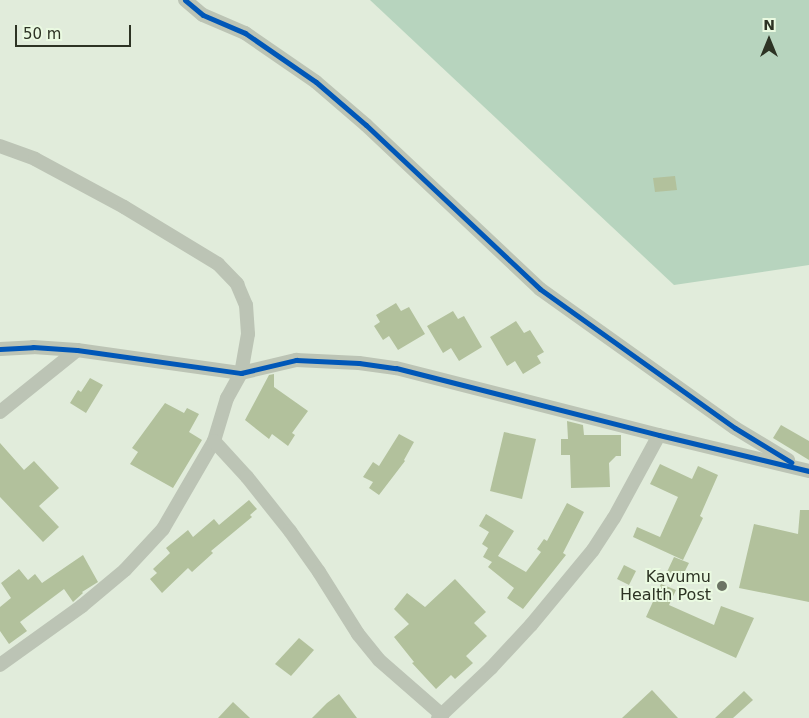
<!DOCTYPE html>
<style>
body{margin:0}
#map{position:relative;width:809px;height:718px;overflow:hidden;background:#e1ecdb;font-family:"DejaVu Sans",sans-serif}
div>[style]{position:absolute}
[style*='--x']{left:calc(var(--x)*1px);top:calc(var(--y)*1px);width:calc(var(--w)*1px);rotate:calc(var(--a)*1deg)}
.green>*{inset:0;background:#b7d4be}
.building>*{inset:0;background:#b2c19c}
.street>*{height:14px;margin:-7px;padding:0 7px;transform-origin:7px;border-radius:7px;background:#bcc4b5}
.cycleway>*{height:5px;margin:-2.5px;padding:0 2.5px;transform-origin:2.5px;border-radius:2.5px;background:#0057b8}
.dots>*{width:14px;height:14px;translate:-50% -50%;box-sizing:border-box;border:2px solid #eafae1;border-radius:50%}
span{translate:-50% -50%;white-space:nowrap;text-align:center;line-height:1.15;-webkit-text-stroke:4px #eafae1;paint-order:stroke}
.poi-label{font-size:16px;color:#2d3324}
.right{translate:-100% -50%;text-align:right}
.north{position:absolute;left:744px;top:15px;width:50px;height:50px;-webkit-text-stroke:4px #eafae1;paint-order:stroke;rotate:0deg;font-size:14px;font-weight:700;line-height:20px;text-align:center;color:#2d3324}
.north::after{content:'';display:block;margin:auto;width:18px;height:22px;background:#2d3324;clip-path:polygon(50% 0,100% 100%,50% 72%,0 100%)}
.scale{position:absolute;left:15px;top:25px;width:116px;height:22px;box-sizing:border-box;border:2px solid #2d3324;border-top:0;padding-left:6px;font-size:15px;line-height:18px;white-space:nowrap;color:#2d3324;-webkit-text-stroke:4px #eafae1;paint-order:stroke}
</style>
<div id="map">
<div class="green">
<div style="clip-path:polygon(370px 0,809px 0,809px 265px,674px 285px)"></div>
</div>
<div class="building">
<div style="clip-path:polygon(675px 176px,677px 190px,655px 192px,653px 178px)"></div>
<div style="clip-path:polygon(396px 303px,401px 311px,409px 307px,425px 334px,398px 350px,389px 336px,383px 340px,374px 326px,380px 322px,376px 315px)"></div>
<div style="clip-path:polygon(453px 311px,458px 319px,464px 316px,482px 347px,459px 361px,451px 348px,443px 353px,427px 326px)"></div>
<div style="clip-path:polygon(516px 321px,524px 333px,530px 330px,544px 352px,537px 356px,541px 363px,523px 374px,515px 361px,507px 366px,490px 337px)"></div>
<div style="clip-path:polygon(274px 374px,274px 387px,308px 411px,292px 433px,295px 435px,288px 446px,272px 434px,269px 439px,245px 420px,269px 375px)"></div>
<div style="clip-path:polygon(90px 378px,103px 385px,86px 413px,70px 403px,78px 390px,81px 392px)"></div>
<div style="clip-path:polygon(165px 403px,184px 413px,187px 408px,199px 414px,189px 432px,202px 440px,173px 488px,130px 464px,138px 452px,132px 448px)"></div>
<div style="clip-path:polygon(567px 421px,583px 425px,584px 435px,621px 435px,621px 456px,616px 456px,609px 463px,610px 487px,571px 488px,570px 455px,561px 455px,561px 439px,568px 439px)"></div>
<div style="clip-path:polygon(781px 425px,809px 441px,809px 460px,773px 438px)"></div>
<div style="clip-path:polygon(504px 432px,536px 439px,522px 499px,490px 491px)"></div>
<div style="clip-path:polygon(399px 434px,414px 442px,404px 460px,405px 461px,379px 495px,369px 488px,373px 482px,363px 477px,373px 462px,379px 466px)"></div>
<div style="clip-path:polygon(0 443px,24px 470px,34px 461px,59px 488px,39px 506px,59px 527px,43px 542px,0 497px)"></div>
<div style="clip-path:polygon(660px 464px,692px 479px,698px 466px,718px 475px,700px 516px,703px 518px,683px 560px,633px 537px,637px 527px,660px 537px,678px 497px,650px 484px)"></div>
<div style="clip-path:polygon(249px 500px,257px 509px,250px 515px,252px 517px,211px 551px,213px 553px,192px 572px,188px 568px,162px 593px,150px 579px,157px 573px,153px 569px,170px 553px,166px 548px,188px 530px,193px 537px,214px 519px,219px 525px)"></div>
<div style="clip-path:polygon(567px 503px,584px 512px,563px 553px,566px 555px,523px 609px,507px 598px,514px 588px,488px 567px,492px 562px,483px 557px,488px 548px,482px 544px,489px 532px,479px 526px,486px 514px,514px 531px,498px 556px,526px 572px,541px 552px,537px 549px,544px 539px,547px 541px)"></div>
<div style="clip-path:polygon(800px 510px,809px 510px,809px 602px,739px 588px,754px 524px,798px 534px)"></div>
<div style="clip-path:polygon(83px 555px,98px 582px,82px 592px,83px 593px,73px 602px,64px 589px,20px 622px,27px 631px,9px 644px,0 631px,0 607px,11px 598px,1px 583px,19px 569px,28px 580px,35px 574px,42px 583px)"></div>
<div style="clip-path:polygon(674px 557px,689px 563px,683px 575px,667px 572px)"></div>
<div style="clip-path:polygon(624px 565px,636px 571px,629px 585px,617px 579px)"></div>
<div style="clip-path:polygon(455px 579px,486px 612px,474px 623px,487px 636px,466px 656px,473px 663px,455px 679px,451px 675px,436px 689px,412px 663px,414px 662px,394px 637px,409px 624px,394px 609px,407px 593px,425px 607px)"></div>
<div style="clip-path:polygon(661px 584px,676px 590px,669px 605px,714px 625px,721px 606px,754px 618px,736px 658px,646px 617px)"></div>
<div style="clip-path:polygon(299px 638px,314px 650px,291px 676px,275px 664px)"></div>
<div style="clip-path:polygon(652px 690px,678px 718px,622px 718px)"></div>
<div style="clip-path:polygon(744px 691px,753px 700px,733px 718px,715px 718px)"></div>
<div style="clip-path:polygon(339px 694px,357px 718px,312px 718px,327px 703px)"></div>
<div style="clip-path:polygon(233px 702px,250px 718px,218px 718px)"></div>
</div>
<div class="street">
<div style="--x:185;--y:0;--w:23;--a:40"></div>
<div style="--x:203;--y:15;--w:46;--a:23.2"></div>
<div style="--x:245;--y:33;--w:86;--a:34.6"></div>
<div style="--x:316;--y:82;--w:66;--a:40.7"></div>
<div style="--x:366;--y:125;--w:239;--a:43.3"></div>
<div style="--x:540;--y:289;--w:239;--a:35.5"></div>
<div style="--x:735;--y:428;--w:62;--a:31.1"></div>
<div style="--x:0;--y:146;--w:37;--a:20"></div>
<div style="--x:35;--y:159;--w:101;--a:28.3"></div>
<div style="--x:124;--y:207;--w:110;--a:31.2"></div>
<div style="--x:218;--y:264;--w:28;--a:46"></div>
<div style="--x:237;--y:284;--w:23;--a:67"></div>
<div style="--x:246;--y:305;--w:29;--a:86"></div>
<div style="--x:248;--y:334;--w:40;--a:100"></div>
<div style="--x:241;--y:373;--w:29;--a:119"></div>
<div style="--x:227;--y:398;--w:45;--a:106.8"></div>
<div style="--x:214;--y:441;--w:102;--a:120.1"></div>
<div style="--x:163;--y:529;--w:56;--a:132.8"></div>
<div style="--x:125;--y:570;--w:56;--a:140.1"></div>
<div style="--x:82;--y:606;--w:101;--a:144.3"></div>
<div style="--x:0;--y:349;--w:33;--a:-3"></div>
<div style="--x:33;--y:347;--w:44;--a:3.9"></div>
<div style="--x:77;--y:350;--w:166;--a:8"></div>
<div style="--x:241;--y:373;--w:57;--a:-13.3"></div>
<div style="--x:296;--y:360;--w:63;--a:2.7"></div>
<div style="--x:359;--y:363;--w:37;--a:8"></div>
<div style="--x:396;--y:368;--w:271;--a:14.3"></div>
<div style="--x:659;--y:435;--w:154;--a:13.5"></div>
<div style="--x:0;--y:412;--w:99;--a:-38.8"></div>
<div style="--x:214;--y:441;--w:49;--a:47.5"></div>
<div style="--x:247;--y:477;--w:69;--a:51.5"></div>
<div style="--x:290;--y:531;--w:50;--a:54.7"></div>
<div style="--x:319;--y:572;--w:73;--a:57.8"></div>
<div style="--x:358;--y:634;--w:33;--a:51"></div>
<div style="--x:379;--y:660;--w:84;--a:41.1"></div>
<div style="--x:438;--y:718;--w:73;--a:-43.3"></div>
<div style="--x:491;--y:668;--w:59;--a:-47.1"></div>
<div style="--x:531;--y:625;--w:97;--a:-50.4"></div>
<div style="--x:593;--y:550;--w:38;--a:-57"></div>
<div style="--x:614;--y:518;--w:94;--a:-61.5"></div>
</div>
<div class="cycleway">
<div style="--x:185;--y:0;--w:23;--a:40"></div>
<div style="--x:203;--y:15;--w:46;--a:23.2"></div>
<div style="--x:245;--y:33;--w:86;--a:34.6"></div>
<div style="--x:316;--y:82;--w:66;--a:40.7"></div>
<div style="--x:366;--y:125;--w:239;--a:43.3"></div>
<div style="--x:540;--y:289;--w:239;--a:35.5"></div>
<div style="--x:735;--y:428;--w:66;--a:31.3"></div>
<div style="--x:0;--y:349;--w:33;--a:-3"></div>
<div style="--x:33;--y:347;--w:44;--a:3.9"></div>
<div style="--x:77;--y:350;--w:166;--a:8"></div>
<div style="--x:241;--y:373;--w:57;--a:-13.3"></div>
<div style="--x:296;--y:360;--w:63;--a:2.7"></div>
<div style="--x:359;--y:363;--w:37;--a:8"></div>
<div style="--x:396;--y:368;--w:271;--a:14.3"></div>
<div style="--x:659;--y:435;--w:154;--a:13.5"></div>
</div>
<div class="dots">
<div style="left:722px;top:586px;background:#6c7464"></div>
</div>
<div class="poi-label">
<span class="right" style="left:711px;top:586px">Kavumu<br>Health Post</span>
</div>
<div class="north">N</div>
<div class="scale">50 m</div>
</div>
